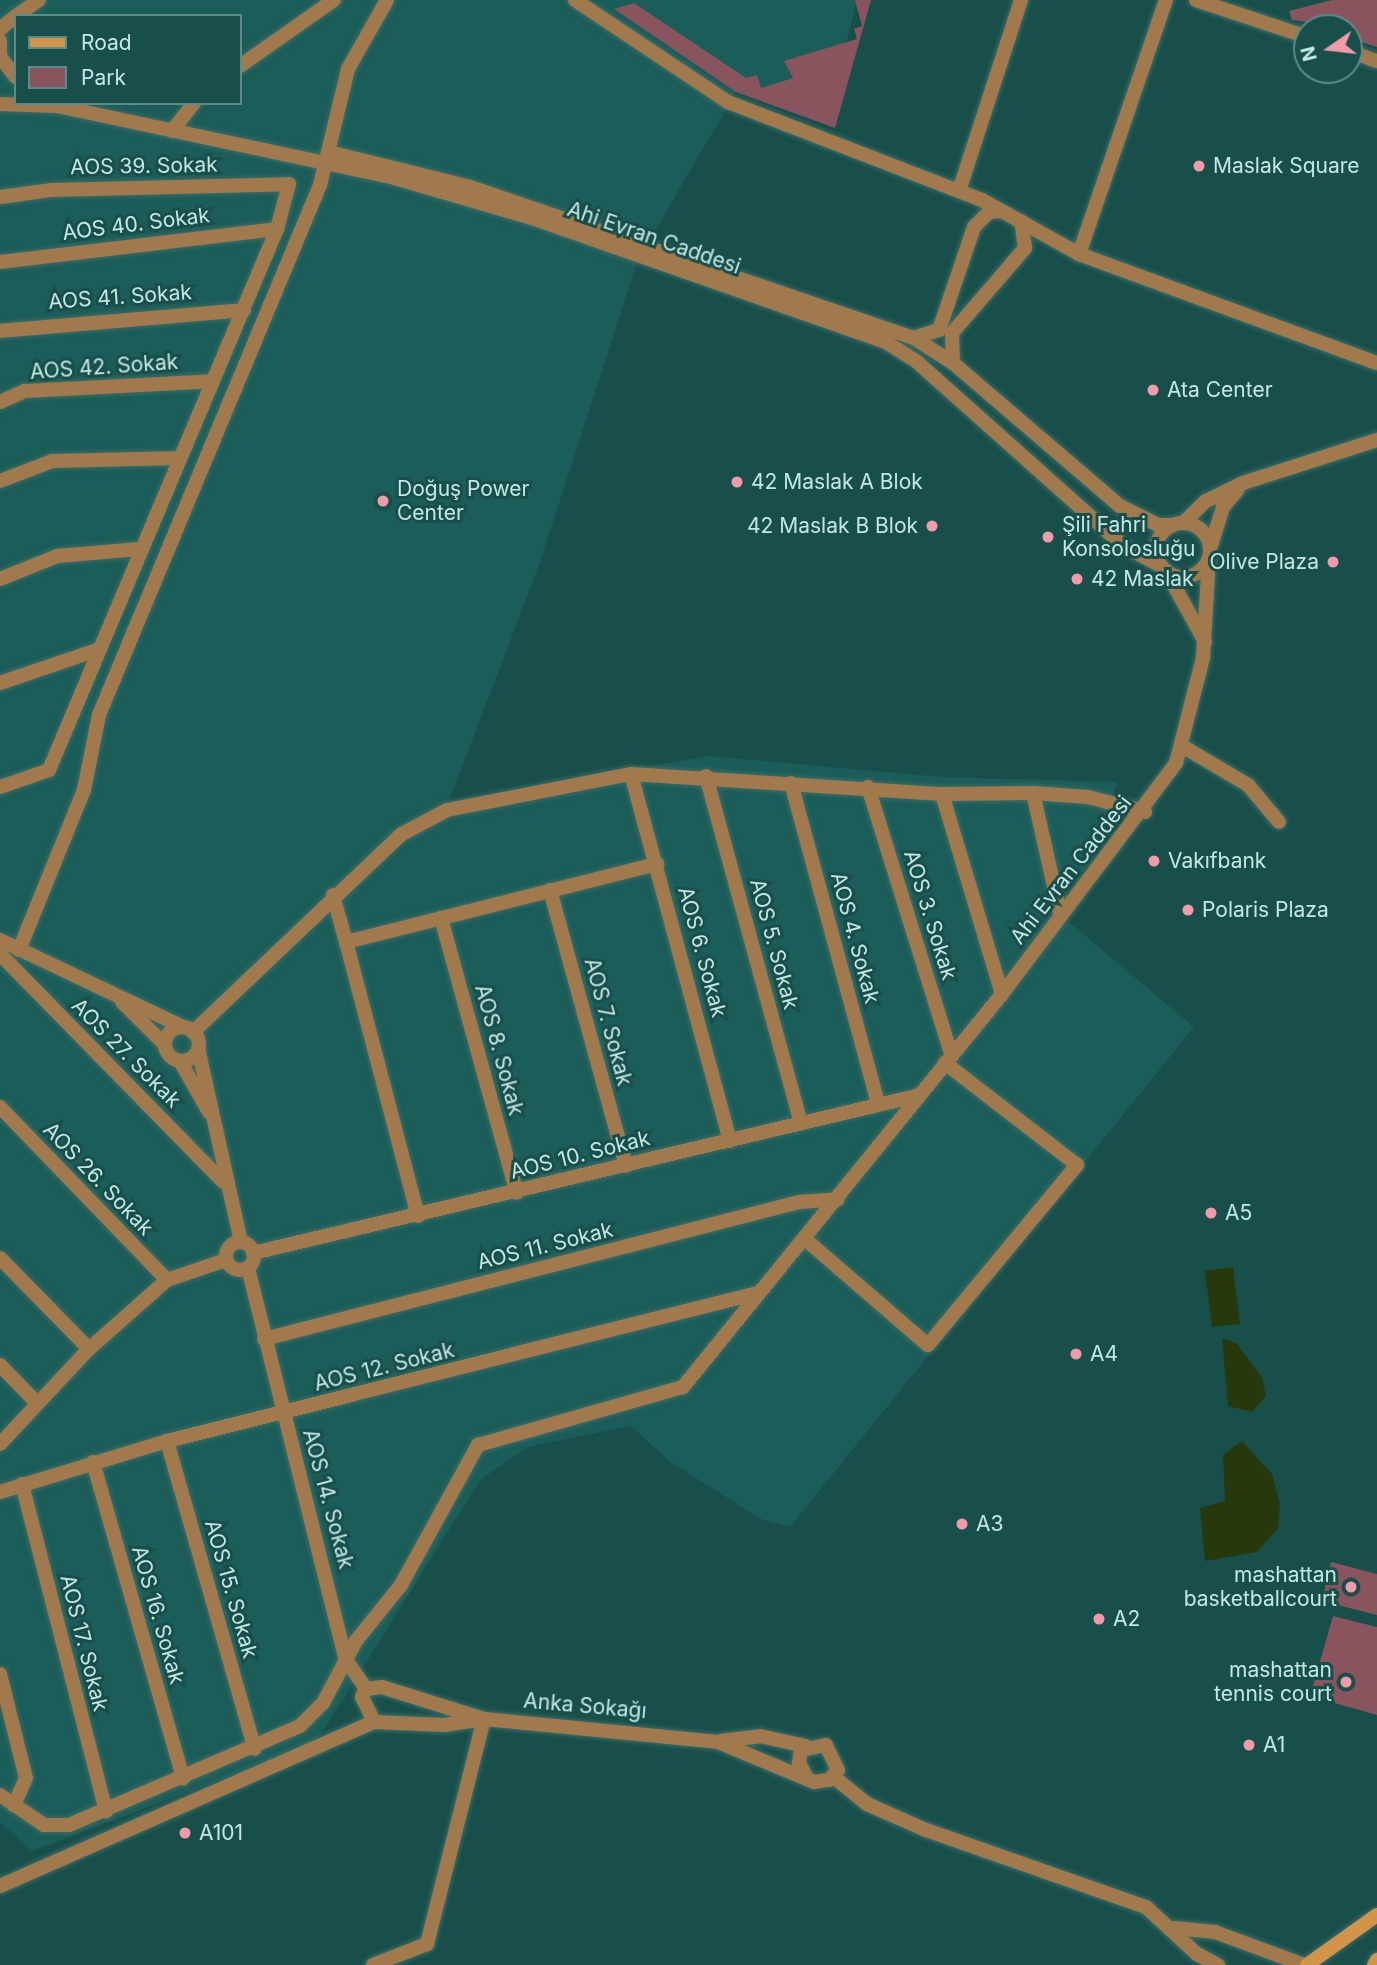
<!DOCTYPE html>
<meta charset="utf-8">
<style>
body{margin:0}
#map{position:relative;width:1377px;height:1965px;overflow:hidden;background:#184f4b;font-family:Inter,sans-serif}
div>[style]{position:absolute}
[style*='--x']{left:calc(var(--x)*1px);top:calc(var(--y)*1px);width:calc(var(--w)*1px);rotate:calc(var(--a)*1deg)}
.built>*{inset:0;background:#1b5d59}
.green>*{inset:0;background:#89545d}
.water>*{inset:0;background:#27380d}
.roads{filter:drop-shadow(0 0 2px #3b6d69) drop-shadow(0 0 2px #3b6d69)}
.street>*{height:14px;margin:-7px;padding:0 7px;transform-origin:7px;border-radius:7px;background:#a1794c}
.street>.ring{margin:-7px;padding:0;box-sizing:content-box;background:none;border:14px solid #a1794c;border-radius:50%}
.secondary>*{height:14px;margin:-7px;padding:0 7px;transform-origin:7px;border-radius:7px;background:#d39449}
.dots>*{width:19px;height:19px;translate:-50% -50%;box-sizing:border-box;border:4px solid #184f4b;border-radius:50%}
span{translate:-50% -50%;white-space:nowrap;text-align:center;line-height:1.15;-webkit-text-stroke:6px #184f4b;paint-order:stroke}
.street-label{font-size:21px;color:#c5e7e3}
.poi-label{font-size:21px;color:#c5e7e3}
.left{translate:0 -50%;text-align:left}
.right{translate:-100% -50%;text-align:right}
.legend{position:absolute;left:14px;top:14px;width:228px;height:91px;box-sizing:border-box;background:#184f4b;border:2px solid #5d8c88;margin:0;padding:9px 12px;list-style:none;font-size:21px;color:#c5e7e3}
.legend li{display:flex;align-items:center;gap:14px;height:35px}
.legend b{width:35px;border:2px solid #5d8c88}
.north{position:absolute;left:1293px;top:14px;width:70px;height:70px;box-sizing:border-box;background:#184f4b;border:2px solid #5d8c88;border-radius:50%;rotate:256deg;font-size:19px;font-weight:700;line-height:28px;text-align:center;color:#c5e7e3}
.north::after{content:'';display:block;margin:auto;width:24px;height:32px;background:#f39aaa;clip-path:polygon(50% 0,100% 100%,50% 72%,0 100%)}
</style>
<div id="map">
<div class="built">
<div style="clip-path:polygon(evenodd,0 0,857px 0,828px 116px,736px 92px,638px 260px,538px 568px,449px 801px,708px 756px,941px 777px,1118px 782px,1108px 805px,1117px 831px,1052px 908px,1194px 1027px,790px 1527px,761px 1519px,669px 1461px,631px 1426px,528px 1447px,481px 1479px,315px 1744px,32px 1851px,0 1822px,0 0,16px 16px,240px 16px,240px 103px,16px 103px,16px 16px)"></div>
</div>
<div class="green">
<div style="clip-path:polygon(855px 0,871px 0,835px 128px,736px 92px,614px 9px,634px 3px,746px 78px,757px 75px,761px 88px,793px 78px,784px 61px,857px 39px,854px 29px,862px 26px)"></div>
<div style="clip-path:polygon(1332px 0,1377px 0,1377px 47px,1349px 38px,1349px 28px,1292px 20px,1289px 11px)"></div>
<div style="clip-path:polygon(1331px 1562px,1377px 1574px,1377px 1615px,1322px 1601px)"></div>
<div style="clip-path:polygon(1333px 1616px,1377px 1627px,1377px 1715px,1310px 1696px)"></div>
</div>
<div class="water">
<div style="clip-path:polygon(1233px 1267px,1240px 1324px,1212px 1327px,1205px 1271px)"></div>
<div style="clip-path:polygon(1222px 1338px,1236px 1343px,1262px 1377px,1266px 1396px,1252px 1412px,1228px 1406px)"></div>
<div style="clip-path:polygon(1242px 1441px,1272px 1474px,1280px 1504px,1278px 1528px,1257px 1552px,1205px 1561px,1200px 1508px,1225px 1501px,1223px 1455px)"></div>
</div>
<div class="roads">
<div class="street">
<div style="--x:575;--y:0;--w:184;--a:33.7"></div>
<div style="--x:728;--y:102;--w:272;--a:21.1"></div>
<div style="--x:982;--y:200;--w:111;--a:29.1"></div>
<div style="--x:1079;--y:254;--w:317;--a:20.1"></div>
<div style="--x:1196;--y:0;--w:117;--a:18.4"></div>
<div style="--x:16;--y:16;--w:28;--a:-35"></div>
<div style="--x:0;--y:29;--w:21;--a:-39"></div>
<div style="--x:0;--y:41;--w:19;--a:90"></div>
<div style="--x:1349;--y:51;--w:30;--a:20"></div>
<div style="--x:1;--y:58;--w:24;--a:52"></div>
<div style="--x:240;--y:66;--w:115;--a:-35.1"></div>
<div style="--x:0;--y:104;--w:57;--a:2"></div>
<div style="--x:57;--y:106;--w:341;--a:12"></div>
<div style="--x:391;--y:177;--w:144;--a:16.2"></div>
<div style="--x:529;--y:217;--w:376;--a:19.3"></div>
<div style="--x:884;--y:341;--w:38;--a:32"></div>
<div style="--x:916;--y:361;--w:278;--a:41.7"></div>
<div style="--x:1124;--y:546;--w:42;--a:28.4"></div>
<div style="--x:172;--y:131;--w:36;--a:-52"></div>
<div style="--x:329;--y:152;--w:145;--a:13.9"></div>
<div style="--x:470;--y:187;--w:469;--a:18.8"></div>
<div style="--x:914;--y:338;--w:46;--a:32.7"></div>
<div style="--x:953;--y:363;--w:220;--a:40.6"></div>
<div style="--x:1120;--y:506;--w:42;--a:26.6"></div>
<div style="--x:1158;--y:525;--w:15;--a:0"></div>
<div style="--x:959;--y:191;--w:201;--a:-72"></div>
<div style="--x:0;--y:197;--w:51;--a:-7.8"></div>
<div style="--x:51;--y:190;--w:238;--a:-1.4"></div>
<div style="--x:289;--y:184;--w:47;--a:104.9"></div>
<div style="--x:277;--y:229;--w:587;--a:112.85"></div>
<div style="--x:49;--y:770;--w:52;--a:160.9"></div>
<div style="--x:1079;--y:254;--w:268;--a:-71.1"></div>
<div style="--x:0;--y:262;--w:279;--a:-6.8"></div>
<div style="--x:0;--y:331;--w:245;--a:-4.9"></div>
<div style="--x:914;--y:338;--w:26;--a:-18"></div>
<div style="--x:939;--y:330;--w:109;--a:-71.2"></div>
<div style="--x:974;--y:227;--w:21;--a:-45"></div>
<div style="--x:989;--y:212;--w:12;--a:-5"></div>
<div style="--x:953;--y:363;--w:30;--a:-92"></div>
<div style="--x:952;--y:333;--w:112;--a:-49.3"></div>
<div style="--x:1025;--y:248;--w:27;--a:-98"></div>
<div style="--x:0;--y:402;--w:27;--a:-24"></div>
<div style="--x:25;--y:391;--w:188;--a:-3"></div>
<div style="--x:0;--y:481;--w:56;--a:-21"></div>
<div style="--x:52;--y:461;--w:128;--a:-1.3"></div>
<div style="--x:1183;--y:523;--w:32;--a:-44"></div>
<div style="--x:1206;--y:501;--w:41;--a:-25.9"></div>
<div style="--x:1243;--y:483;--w:141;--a:-17.8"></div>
<div class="ring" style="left:1156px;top:523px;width:40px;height:40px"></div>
<div style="--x:1210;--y:549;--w:44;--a:-72.8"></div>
<div style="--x:1223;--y:507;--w:23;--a:-50"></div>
<div style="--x:1166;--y:571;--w:81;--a:61.2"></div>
<div style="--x:0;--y:579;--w:61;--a:-22"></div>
<div style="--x:57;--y:556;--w:83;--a:-4.8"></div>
<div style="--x:0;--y:683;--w:102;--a:-18.8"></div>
<div style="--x:1182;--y:746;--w:77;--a:30.6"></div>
<div style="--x:1248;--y:785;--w:48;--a:50"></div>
<div style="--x:631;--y:774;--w:380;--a:74.9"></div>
<div style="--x:706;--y:776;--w:360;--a:74.7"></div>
<div style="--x:791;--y:783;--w:333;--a:74.8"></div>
<div style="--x:868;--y:787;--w:282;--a:72.7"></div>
<div style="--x:1033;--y:793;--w:123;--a:77.3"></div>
<div style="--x:942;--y:794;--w:209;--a:73.3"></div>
<div style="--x:550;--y:890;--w:286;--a:74.6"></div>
<div style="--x:333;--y:895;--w:49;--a:74.5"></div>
<div style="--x:441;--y:918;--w:285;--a:74.6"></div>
<div style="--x:0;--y:940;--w:203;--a:25.4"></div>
<div style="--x:19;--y:950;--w:173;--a:-67.9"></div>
<div style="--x:84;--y:790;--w:76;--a:-78.7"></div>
<div style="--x:99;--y:715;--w:574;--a:-67.36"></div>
<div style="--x:320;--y:185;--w:119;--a:-76.4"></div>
<div style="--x:348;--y:69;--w:79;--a:-60.5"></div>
<div style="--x:0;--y:954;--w:319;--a:45.6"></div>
<div style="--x:122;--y:1002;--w:61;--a:45"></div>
<div class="ring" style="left:165px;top:1027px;width:20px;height:20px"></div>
<div style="--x:193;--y:1032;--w:288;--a:-43.5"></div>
<div style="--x:402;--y:834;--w:51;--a:-28.1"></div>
<div style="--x:447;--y:810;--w:187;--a:-11.1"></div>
<div style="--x:631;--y:774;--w:312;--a:3.7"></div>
<div style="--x:942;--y:794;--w:91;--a:-0.6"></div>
<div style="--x:1033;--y:793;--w:55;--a:4.2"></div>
<div style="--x:1088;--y:797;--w:59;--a:14.7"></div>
<div style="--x:198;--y:1048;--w:199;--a:77.5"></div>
<div style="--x:180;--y:1061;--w:59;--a:60.4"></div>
<div style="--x:0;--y:1107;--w:240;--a:46"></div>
<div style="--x:418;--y:1216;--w:283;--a:-104.7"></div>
<div style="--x:346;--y:942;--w:321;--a:-14.1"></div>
<div style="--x:805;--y:1239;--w:162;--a:40.8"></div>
<div style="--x:928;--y:1345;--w:234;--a:-50.4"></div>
<div style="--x:1077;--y:1165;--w:167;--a:-142.3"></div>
<div class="ring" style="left:226px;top:1242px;width:14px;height:14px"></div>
<div style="--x:253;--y:1253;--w:681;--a:-13.32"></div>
<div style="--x:0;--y:1258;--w:127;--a:45.6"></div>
<div style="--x:248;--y:1268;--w:404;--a:76"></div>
<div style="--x:346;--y:1660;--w:35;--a:55"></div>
<div style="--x:264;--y:1339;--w:552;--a:-14.36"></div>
<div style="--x:799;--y:1202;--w:39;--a:-4"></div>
<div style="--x:0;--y:1365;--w:53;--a:45.8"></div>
<div style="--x:167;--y:1441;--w:320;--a:74.1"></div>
<div style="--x:0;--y:1444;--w:130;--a:-46.9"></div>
<div style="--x:89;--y:1349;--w:104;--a:-41.5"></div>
<div style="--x:167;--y:1280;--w:62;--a:-18.7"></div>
<div style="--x:93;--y:1462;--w:329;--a:74.1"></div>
<div style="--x:22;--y:1484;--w:338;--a:75.6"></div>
<div style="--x:0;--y:1492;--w:175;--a:-17"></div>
<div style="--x:167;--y:1441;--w:609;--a:-14.06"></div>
<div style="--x:0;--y:1674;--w:107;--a:76"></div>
<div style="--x:26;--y:1778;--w:30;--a:114"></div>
<div style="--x:484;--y:1719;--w:107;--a:-162.6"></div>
<div style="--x:382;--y:1687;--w:16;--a:173"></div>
<div style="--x:366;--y:1689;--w:9;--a:117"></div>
<div style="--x:362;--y:1697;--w:28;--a:64"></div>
<div style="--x:374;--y:1722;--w:70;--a:2.5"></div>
<div style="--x:444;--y:1725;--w:40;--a:-8.5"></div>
<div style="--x:484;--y:1719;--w:235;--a:5.6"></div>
<div style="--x:718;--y:1742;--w:104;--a:22.6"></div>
<div style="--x:814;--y:1782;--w:15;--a:-8"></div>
<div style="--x:829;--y:1780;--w:13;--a:-48"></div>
<div style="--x:838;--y:1770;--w:28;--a:-116"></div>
<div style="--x:826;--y:1745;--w:25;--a:169"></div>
<div style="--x:801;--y:1750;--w:13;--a:99"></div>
<div style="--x:799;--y:1763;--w:17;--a:62"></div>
<div style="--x:721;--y:1741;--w:39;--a:-7"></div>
<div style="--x:760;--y:1736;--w:46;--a:12.5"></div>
<div style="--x:834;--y:1777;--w:43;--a:39.3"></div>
<div style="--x:867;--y:1804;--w:64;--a:23.8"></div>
<div style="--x:926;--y:1830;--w:233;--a:19.3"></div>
<div style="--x:1146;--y:1907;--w:69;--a:42.7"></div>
<div style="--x:1197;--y:1954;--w:24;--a:28"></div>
<div style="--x:0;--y:1795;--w:53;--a:34.3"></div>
<div style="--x:44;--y:1825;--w:25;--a:0"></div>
<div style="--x:69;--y:1825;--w:251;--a:-23.2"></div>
<div style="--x:300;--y:1726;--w:33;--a:-45"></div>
<div style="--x:323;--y:1703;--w:70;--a:-62"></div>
<div style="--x:356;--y:1641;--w:72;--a:-51.2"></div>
<div style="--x:401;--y:1585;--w:160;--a:-61.2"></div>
<div style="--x:478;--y:1445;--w:213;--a:-15.8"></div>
<div style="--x:683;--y:1387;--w:506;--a:-50.93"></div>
<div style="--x:1002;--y:994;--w:289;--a:-53"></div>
<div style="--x:1176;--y:763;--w:108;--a:-75.6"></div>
<div style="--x:1203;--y:658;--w:100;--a:-86.6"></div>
<div style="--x:0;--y:1886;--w:408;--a:-23.7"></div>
<div style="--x:1175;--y:1928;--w:40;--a:5.7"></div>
<div style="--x:1215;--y:1932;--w:95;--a:20.3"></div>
<div style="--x:373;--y:1965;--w:58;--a:-21.3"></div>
<div style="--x:427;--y:1944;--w:232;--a:-75.8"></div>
</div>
<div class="secondary">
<div style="--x:1307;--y:1965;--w:86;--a:-35.5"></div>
<div style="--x:1374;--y:1965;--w:6;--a:-59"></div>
</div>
</div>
<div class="dots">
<div style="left:1199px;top:166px;background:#f39aaa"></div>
<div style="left:1153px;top:390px;background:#f39aaa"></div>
<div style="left:737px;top:482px;background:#f39aaa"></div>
<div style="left:383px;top:501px;background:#f39aaa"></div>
<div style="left:932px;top:526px;background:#f39aaa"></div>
<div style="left:1048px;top:537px;background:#f39aaa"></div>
<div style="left:1333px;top:562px;background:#f39aaa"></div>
<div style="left:1077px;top:579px;background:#f39aaa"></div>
<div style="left:1154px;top:861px;background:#f39aaa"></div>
<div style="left:1188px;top:910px;background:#f39aaa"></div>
<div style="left:1211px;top:1213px;background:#f39aaa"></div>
<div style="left:1076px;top:1354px;background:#f39aaa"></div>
<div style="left:962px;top:1524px;background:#f39aaa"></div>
<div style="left:1351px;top:1587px;background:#f39aaa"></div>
<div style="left:1099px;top:1619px;background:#f39aaa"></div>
<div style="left:1346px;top:1682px;background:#f39aaa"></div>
<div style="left:1249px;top:1745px;background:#f39aaa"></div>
<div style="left:185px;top:1833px;background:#f39aaa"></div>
</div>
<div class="street-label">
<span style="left:144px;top:166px;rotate:-1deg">AOS 39. Sokak</span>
<span style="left:136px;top:224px;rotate:-7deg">AOS 40. Sokak</span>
<span style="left:654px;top:238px;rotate:19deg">Ahi Evran Caddesi</span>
<span style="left:120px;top:297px;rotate:-4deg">AOS 41. Sokak</span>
<span style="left:104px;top:367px;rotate:-4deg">AOS 42. Sokak</span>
<span style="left:1071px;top:870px;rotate:-52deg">Ahi Evran Caddesi</span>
<span style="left:930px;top:915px;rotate:73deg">AOS 3. Sokak</span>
<span style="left:855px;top:938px;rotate:75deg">AOS 4. Sokak</span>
<span style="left:774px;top:944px;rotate:75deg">AOS 5. Sokak</span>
<span style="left:702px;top:952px;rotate:75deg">AOS 6. Sokak</span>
<span style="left:608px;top:1022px;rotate:75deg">AOS 7. Sokak</span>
<span style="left:499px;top:1050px;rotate:75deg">AOS 8. Sokak</span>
<span style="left:126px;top:1053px;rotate:45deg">AOS 27. Sokak</span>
<span style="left:580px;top:1155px;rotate:-14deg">AOS 10. Sokak</span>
<span style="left:98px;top:1179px;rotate:46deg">AOS 26. Sokak</span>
<span style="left:545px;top:1246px;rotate:-14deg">AOS 11. Sokak</span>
<span style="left:384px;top:1367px;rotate:-14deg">AOS 12. Sokak</span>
<span style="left:328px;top:1499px;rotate:75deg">AOS 14. Sokak</span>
<span style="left:231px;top:1589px;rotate:74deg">AOS 15. Sokak</span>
<span style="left:158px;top:1615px;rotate:74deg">AOS 16. Sokak</span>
<span style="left:84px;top:1643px;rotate:76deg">AOS 17. Sokak</span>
<span style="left:585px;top:1706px;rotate:5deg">Anka Sokağı</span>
</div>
<div class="poi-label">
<span class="left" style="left:1213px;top:166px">Maslak Square</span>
<span class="left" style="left:1167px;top:390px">Ata Center</span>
<span class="left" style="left:751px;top:482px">42 Maslak A Blok</span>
<span class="left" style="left:397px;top:501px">Doğuş Power<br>Center</span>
<span class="left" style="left:1062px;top:537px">Şili Fahri<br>Konsolosluğu</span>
<span class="right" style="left:918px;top:526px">42 Maslak B Blok</span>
<span class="right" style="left:1319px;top:562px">Olive Plaza</span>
<span class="left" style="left:1091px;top:579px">42 Maslak</span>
<span class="left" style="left:1168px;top:861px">Vakıfbank</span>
<span class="left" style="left:1202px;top:910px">Polaris Plaza</span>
<span class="left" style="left:1225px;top:1213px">A5</span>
<span class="left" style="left:1090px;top:1354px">A4</span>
<span class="left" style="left:976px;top:1524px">A3</span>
<span class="right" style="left:1337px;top:1587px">mashattan<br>basketballcourt</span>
<span class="left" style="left:1113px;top:1619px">A2</span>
<span class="right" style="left:1332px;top:1682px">mashattan<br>tennis court</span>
<span class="left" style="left:1263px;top:1745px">A1</span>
<span class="left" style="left:199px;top:1833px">A101</span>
</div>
<ul class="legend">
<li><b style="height:9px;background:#d39449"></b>Road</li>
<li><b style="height:19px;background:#89545d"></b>Park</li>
</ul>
<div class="north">N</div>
</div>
